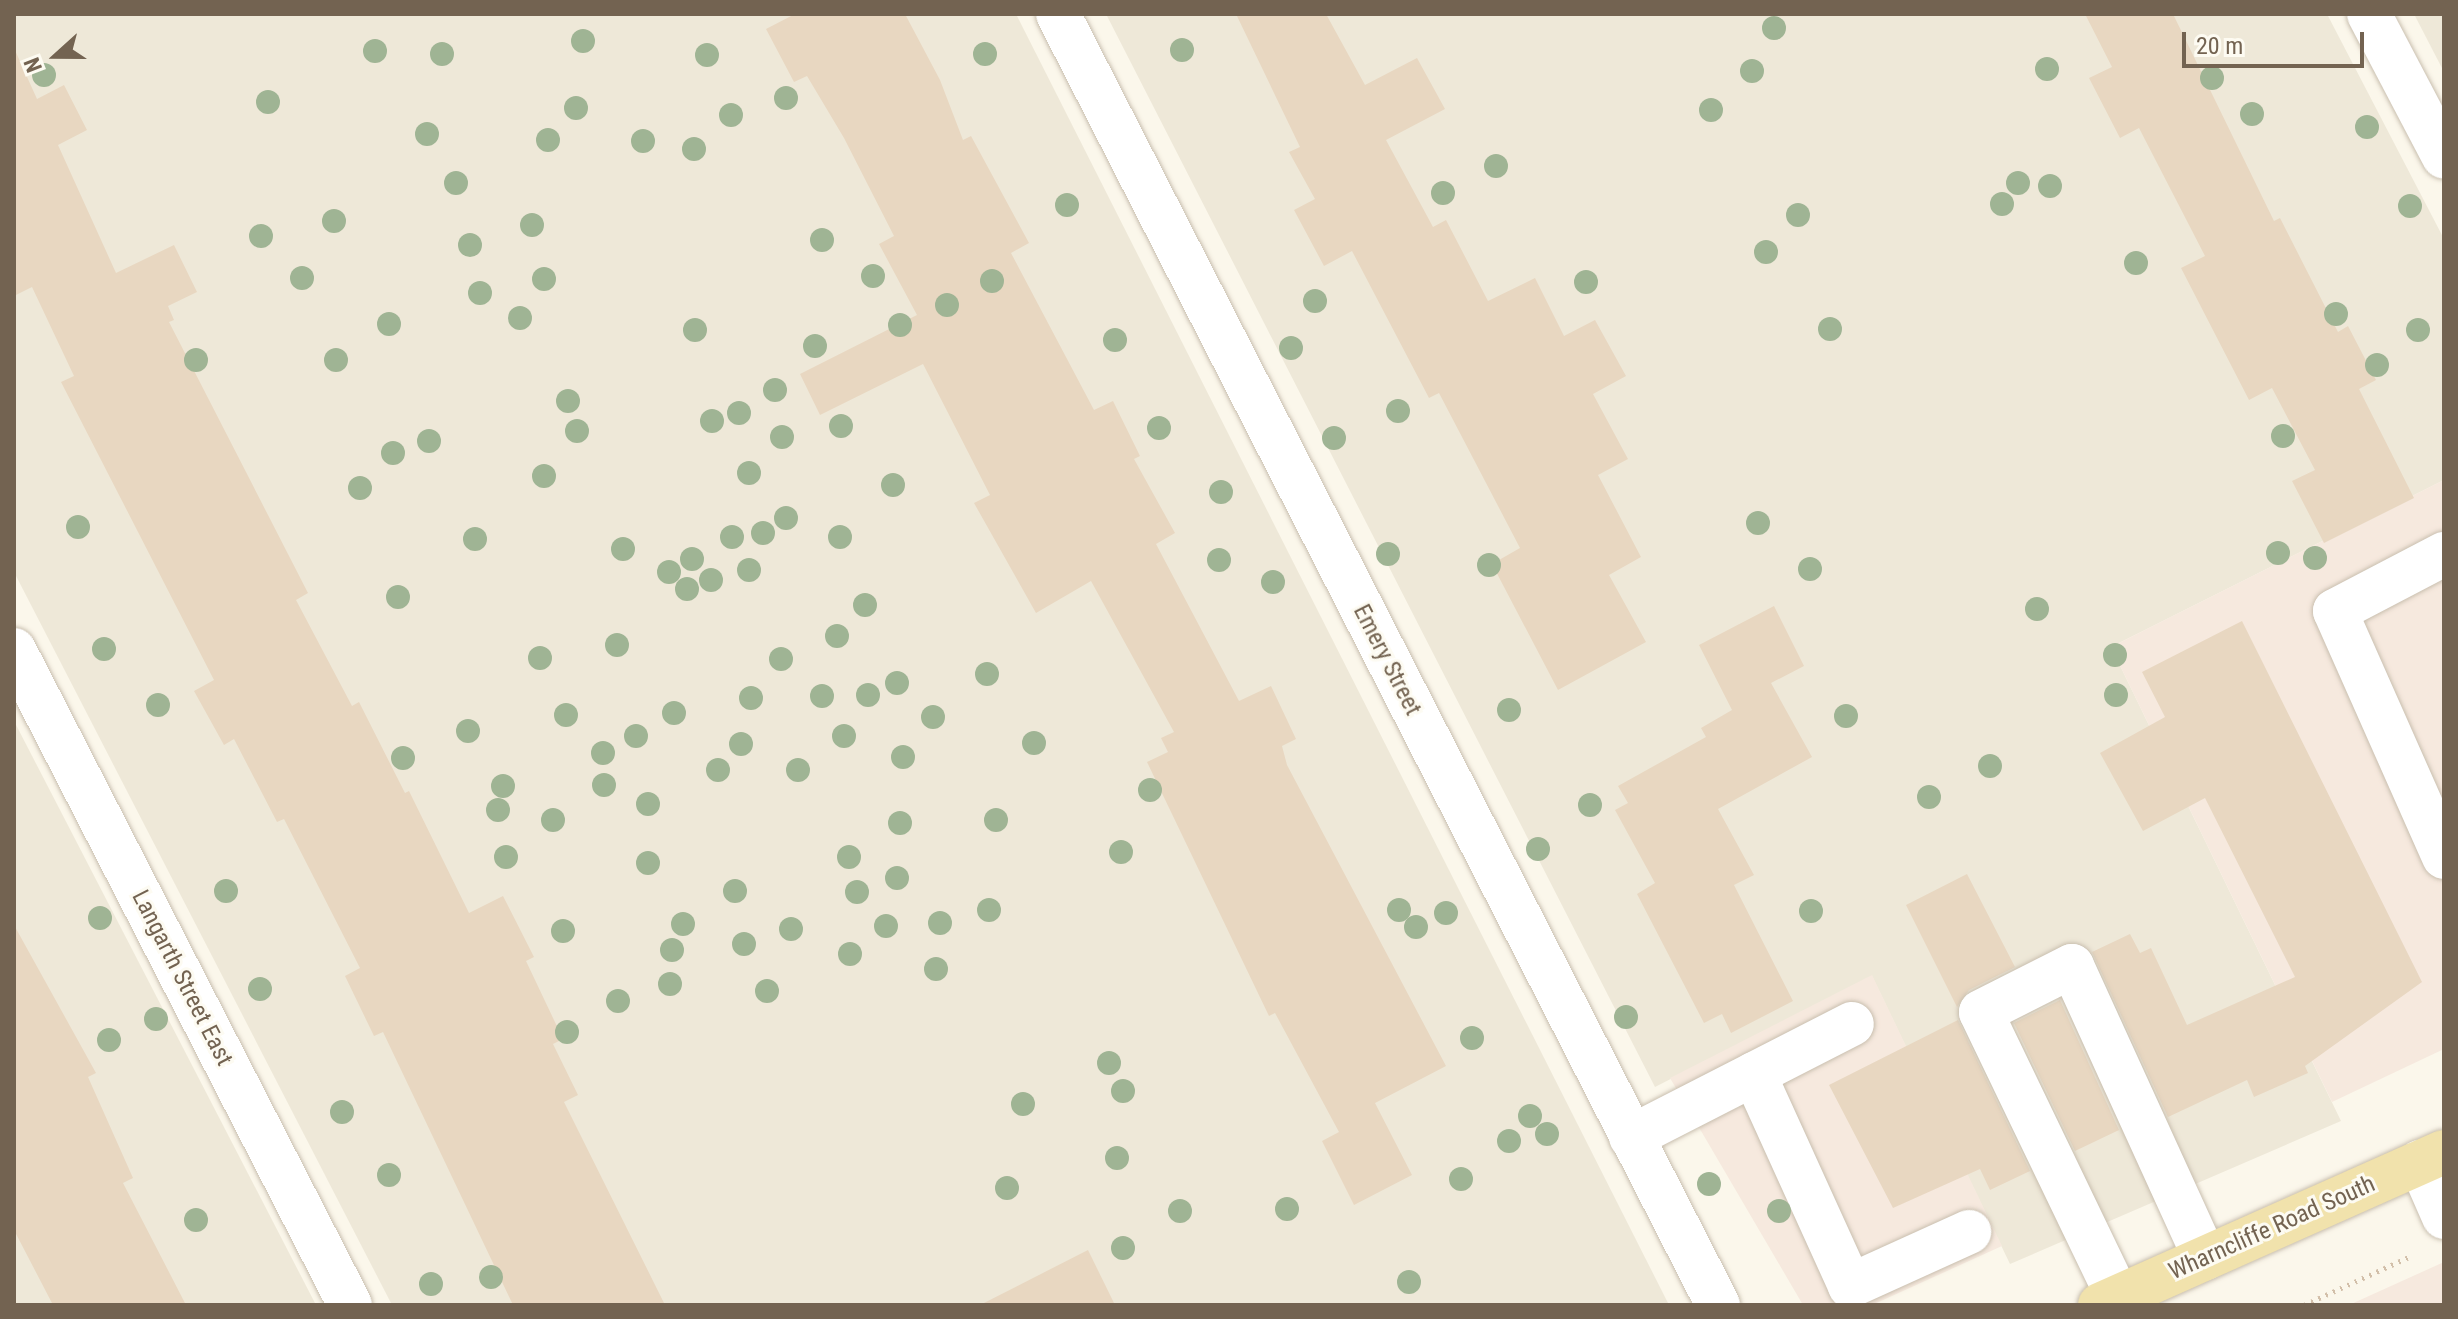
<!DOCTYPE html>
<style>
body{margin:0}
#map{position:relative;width:2458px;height:1319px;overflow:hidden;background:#fbf7eb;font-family:"Roboto Condensed",sans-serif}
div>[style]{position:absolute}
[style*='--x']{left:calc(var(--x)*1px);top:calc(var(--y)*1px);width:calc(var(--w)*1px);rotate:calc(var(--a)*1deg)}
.residential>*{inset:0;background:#eee8d8}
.commercial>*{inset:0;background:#f6e9de}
.building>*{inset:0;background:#e8d7c1}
.path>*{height:5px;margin-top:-2.5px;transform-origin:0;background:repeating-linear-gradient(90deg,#d2bfa9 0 2px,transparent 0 8px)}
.roads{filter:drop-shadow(0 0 2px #c9bfaf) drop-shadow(0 0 2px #c9bfaf)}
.minor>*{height:44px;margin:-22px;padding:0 22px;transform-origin:22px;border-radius:22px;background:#fff}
.major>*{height:44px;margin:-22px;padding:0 22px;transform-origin:22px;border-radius:22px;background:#f1e2ac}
.trees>*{width:24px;height:24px;margin:-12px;border-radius:50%;background:#9fb494}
span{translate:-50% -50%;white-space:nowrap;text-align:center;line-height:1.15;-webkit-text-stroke:6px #fdfbf2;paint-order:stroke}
.street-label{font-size:24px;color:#736351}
.frame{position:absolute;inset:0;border:16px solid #736351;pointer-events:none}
.north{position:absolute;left:16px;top:16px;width:80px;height:80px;-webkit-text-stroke:6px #fdfbf2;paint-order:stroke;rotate:249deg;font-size:22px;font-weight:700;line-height:32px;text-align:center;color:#736351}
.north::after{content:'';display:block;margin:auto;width:28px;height:36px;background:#736351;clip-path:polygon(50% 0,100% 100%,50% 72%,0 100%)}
.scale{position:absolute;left:2182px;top:32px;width:182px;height:36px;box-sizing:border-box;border:4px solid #736351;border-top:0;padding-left:10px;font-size:24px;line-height:28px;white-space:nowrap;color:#736351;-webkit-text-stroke:6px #fdfbf2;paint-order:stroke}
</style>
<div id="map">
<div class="residential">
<div style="clip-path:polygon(14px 14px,1016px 14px,1669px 1305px,392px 1305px,14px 572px)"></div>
<div style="clip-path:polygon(1106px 14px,2327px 14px,2444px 239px,2444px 480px,2111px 647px,2341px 1121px,2010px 1264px,1872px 976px,1655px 1087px)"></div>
<div style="clip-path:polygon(2414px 14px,2444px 14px,2444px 72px)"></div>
<div style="clip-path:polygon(14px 721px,316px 1305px,14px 1305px)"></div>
</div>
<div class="commercial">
<div style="clip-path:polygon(2444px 480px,2444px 1049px,2332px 1102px,2111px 647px)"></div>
<div style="clip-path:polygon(1872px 975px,2002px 1246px,1872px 1305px,1803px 1305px,1670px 1078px)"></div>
<div style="clip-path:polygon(2444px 1262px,2444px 1305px,2349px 1305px)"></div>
</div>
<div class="building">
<div style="clip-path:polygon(795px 14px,905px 14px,940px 80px,963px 140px,971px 136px,1029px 243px,1011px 253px,1094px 410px,1113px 401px,1140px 456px,1134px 459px,1175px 533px,1156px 544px,1239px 701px,1271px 686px,1296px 739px,1282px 746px,1287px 765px,1446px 1066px,1375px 1103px,1412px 1175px,1354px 1205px,1322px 1141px,1339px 1132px,1275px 1013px,1269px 1016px,1147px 762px,1168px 752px,1161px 738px,1174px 732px,1091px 581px,1036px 613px,974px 503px,990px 495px,923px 364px,820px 415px,800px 374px,917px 315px,879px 244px,894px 236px,844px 138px,807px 76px,794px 82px,766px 29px)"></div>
<div style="clip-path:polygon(1236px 14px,1326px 14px,1365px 85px,1417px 58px,1445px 109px,1386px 140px,1433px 227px,1446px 220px,1488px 301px,1535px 278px,1564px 336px,1595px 320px,1626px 376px,1593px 394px,1628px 459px,1598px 475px,1641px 557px,1609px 575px,1646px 642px,1558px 690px,1492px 564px,1520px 548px,1439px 393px,1429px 398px,1352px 251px,1324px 266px,1294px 210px,1315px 199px,1289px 152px,1300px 147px)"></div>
<div style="clip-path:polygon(2085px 14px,2173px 14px,2274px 221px,2280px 218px,2338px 332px,2348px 326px,2376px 380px,2359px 389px,2414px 498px,2324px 543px,2292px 481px,2315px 470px,2272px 388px,2249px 400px,2181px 268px,2205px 256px,2139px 128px,2120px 138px,2089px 78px,2112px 67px)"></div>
<div style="clip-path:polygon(14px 48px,37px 99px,64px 85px,87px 130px,58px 145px,116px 273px,174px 245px,197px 292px,168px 306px,174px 320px,169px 322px,308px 593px,296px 600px,352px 706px,359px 702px,405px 793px,409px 791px,469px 913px,503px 896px,534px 957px,526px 961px,563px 1039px,553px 1044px,578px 1095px,564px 1102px,665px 1305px,513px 1305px,383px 1032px,374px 1036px,345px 976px,360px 968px,284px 819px,277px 822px,234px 739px,224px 745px,194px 691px,214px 680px,61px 382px,74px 376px,32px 287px,14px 296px)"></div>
<div style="clip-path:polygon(1774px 606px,1804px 666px,1771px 683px,1812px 757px,1718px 809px,1754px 875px,1734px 885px,1793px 1001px,1731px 1033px,1722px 1014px,1704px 1023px,1637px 894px,1655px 883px,1615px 810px,1628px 803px,1618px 786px,1706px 737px,1701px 728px,1732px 710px,1699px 645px)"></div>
<div style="clip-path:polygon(2242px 621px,2422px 982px,2305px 1066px,2308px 1073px,2254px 1097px,2247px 1080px,2168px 1117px,2092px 952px,2130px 934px,2140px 953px,2151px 948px,2187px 1025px,2295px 977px,2205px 798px,2143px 831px,2100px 753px,2165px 717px,2142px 672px)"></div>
<div style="clip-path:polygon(1967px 874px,2015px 967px,1969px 990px,1957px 1007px,1906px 905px)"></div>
<div style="clip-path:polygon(14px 925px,96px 1073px,88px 1077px,133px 1178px,123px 1183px,186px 1305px,53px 1305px,14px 1230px)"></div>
<div style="clip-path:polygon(2060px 1000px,2119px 1130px,2075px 1151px,2014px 1023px)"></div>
<div style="clip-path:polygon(1958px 1020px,2030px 1171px,1990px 1190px,1980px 1169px,1893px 1208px,1829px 1085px)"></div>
<div style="clip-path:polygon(1088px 1250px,1115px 1305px,980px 1305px)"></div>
</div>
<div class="path">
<div style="--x:2304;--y:1305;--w:115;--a:-24.6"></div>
</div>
<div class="roads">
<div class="minor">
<div style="--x:1058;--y:14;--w:1450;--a:62.92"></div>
<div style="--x:2369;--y:14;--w:161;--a:62.3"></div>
<div style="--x:2444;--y:554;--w:123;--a:152.4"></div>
<div style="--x:2335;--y:611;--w:269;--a:66.1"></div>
<div style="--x:14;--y:650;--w:736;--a:62.84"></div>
<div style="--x:1754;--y:1074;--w:233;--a:65.6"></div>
<div style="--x:1850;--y:1286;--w:131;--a:-24.4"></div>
<div style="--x:1631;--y:1137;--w:248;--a:-27.1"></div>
<div style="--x:2420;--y:1162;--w:60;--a:66.4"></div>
<div style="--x:2118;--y:1297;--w:316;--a:-115.7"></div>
<div style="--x:1981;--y:1012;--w:102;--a:-26.8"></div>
<div style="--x:2072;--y:966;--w:321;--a:65.5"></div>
</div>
<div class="major">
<div style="--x:2100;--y:1305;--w:376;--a:-24"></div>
</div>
</div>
<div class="trees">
<div style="left:1774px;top:28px"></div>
<div style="left:583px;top:41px"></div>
<div style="left:1182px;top:50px"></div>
<div style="left:375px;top:51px"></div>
<div style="left:442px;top:54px"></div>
<div style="left:985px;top:54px"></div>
<div style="left:707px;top:55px"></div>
<div style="left:2047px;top:69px"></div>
<div style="left:1752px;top:71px"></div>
<div style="left:44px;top:75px"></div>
<div style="left:2212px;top:78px"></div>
<div style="left:786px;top:98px"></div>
<div style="left:268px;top:102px"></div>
<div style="left:576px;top:108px"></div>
<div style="left:1711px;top:110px"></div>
<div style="left:2252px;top:114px"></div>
<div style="left:731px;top:115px"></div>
<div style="left:2367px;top:127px"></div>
<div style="left:427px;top:134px"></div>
<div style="left:548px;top:140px"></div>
<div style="left:643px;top:141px"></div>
<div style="left:694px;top:149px"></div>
<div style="left:1496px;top:166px"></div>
<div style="left:456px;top:183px"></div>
<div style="left:2018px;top:183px"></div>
<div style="left:2050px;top:186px"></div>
<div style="left:1443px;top:193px"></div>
<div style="left:2002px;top:204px"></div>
<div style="left:1067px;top:205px"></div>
<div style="left:2410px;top:206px"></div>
<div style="left:1798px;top:215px"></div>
<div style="left:334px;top:221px"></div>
<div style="left:532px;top:225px"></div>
<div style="left:261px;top:236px"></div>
<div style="left:822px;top:240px"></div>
<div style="left:470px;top:245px"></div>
<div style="left:1766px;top:252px"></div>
<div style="left:2136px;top:263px"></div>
<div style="left:873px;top:276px"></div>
<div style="left:302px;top:278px"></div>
<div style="left:544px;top:279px"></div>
<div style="left:992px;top:281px"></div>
<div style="left:1586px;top:282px"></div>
<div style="left:480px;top:293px"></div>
<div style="left:1315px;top:301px"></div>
<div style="left:947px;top:305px"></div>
<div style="left:2336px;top:314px"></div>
<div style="left:520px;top:318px"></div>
<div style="left:389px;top:324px"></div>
<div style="left:900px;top:325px"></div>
<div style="left:1830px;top:329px"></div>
<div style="left:695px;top:330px"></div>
<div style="left:2418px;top:330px"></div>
<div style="left:1115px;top:340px"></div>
<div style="left:815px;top:346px"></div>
<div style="left:1291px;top:348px"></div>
<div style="left:196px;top:360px"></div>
<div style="left:336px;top:360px"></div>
<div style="left:2377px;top:365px"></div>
<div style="left:775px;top:390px"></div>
<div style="left:568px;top:401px"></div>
<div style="left:1398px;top:411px"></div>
<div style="left:739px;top:413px"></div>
<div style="left:712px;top:421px"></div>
<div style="left:841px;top:426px"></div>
<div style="left:1159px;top:428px"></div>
<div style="left:577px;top:431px"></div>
<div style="left:2283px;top:436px"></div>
<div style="left:782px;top:437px"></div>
<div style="left:1334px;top:438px"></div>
<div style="left:429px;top:441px"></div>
<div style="left:393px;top:453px"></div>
<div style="left:749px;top:473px"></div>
<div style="left:544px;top:476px"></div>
<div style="left:893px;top:485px"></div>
<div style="left:360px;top:488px"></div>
<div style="left:1221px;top:492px"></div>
<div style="left:786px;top:518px"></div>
<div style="left:1758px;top:523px"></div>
<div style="left:78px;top:527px"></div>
<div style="left:763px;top:533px"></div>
<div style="left:732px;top:537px"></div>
<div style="left:840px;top:537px"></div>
<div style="left:475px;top:539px"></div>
<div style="left:623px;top:549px"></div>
<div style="left:2278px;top:553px"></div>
<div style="left:1388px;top:554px"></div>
<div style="left:2315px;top:558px"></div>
<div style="left:692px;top:559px"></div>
<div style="left:1219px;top:560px"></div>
<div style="left:1489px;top:565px"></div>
<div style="left:1810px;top:569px"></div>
<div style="left:749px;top:570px"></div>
<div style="left:669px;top:572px"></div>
<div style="left:711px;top:580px"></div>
<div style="left:1273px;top:582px"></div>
<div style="left:687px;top:589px"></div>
<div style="left:398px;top:597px"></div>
<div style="left:865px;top:605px"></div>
<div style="left:2037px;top:609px"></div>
<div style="left:837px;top:636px"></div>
<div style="left:617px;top:645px"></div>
<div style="left:104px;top:649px"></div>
<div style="left:2115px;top:655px"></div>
<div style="left:540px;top:658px"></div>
<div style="left:781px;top:659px"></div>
<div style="left:987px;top:674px"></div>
<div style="left:897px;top:683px"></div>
<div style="left:868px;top:695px"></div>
<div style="left:2116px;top:695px"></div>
<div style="left:822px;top:696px"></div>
<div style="left:751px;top:698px"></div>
<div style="left:158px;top:705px"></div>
<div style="left:1509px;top:710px"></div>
<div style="left:674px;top:713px"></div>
<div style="left:566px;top:715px"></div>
<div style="left:1846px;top:716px"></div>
<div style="left:933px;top:717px"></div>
<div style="left:468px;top:731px"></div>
<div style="left:636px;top:736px"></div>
<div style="left:844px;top:736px"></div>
<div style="left:1034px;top:743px"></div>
<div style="left:741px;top:744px"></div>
<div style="left:603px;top:753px"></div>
<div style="left:903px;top:757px"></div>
<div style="left:403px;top:758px"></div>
<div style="left:1990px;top:766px"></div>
<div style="left:718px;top:770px"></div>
<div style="left:798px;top:770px"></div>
<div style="left:604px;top:785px"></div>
<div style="left:503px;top:786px"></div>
<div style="left:1150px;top:790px"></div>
<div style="left:1929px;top:797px"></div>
<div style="left:648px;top:804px"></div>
<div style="left:1590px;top:805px"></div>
<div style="left:498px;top:810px"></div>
<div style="left:553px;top:820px"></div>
<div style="left:996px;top:820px"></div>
<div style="left:900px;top:823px"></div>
<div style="left:1538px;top:849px"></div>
<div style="left:1121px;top:852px"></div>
<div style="left:506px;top:857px"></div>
<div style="left:849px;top:857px"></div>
<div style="left:648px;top:863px"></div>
<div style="left:897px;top:878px"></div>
<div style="left:226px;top:891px"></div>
<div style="left:735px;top:891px"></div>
<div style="left:857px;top:892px"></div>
<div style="left:989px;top:910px"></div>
<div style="left:1399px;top:910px"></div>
<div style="left:1811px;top:911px"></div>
<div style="left:1446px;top:913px"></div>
<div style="left:100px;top:918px"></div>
<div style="left:940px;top:923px"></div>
<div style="left:683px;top:924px"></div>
<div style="left:886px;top:926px"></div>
<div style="left:1416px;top:927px"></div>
<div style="left:791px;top:929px"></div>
<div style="left:563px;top:931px"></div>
<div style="left:744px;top:944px"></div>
<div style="left:672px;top:950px"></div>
<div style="left:850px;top:954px"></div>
<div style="left:936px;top:969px"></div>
<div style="left:670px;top:984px"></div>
<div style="left:260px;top:989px"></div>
<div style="left:767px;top:991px"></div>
<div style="left:618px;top:1001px"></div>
<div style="left:1626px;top:1017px"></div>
<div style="left:156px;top:1019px"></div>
<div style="left:567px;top:1032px"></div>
<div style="left:1472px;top:1038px"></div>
<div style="left:109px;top:1040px"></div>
<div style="left:1109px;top:1063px"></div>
<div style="left:1123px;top:1091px"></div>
<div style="left:1023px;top:1104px"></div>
<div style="left:342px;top:1112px"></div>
<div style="left:1530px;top:1116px"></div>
<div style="left:1547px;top:1134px"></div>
<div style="left:1509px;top:1141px"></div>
<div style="left:1117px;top:1158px"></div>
<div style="left:389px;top:1175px"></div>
<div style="left:1461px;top:1179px"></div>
<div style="left:1709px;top:1184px"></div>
<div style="left:1007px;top:1188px"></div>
<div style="left:1287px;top:1209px"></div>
<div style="left:1180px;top:1211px"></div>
<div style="left:1779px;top:1211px"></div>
<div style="left:196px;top:1220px"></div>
<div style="left:1123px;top:1248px"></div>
<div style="left:491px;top:1277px"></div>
<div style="left:1409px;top:1282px"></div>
<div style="left:431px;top:1284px"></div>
</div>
<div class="street-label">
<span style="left:1387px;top:660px;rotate:63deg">Emery Street</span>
<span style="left:182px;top:978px;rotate:63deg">Langarth Street East</span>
<span style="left:2272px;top:1228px;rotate:-24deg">Wharncliffe Road South</span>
</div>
<div class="frame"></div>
<div class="north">N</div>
<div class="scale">20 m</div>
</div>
